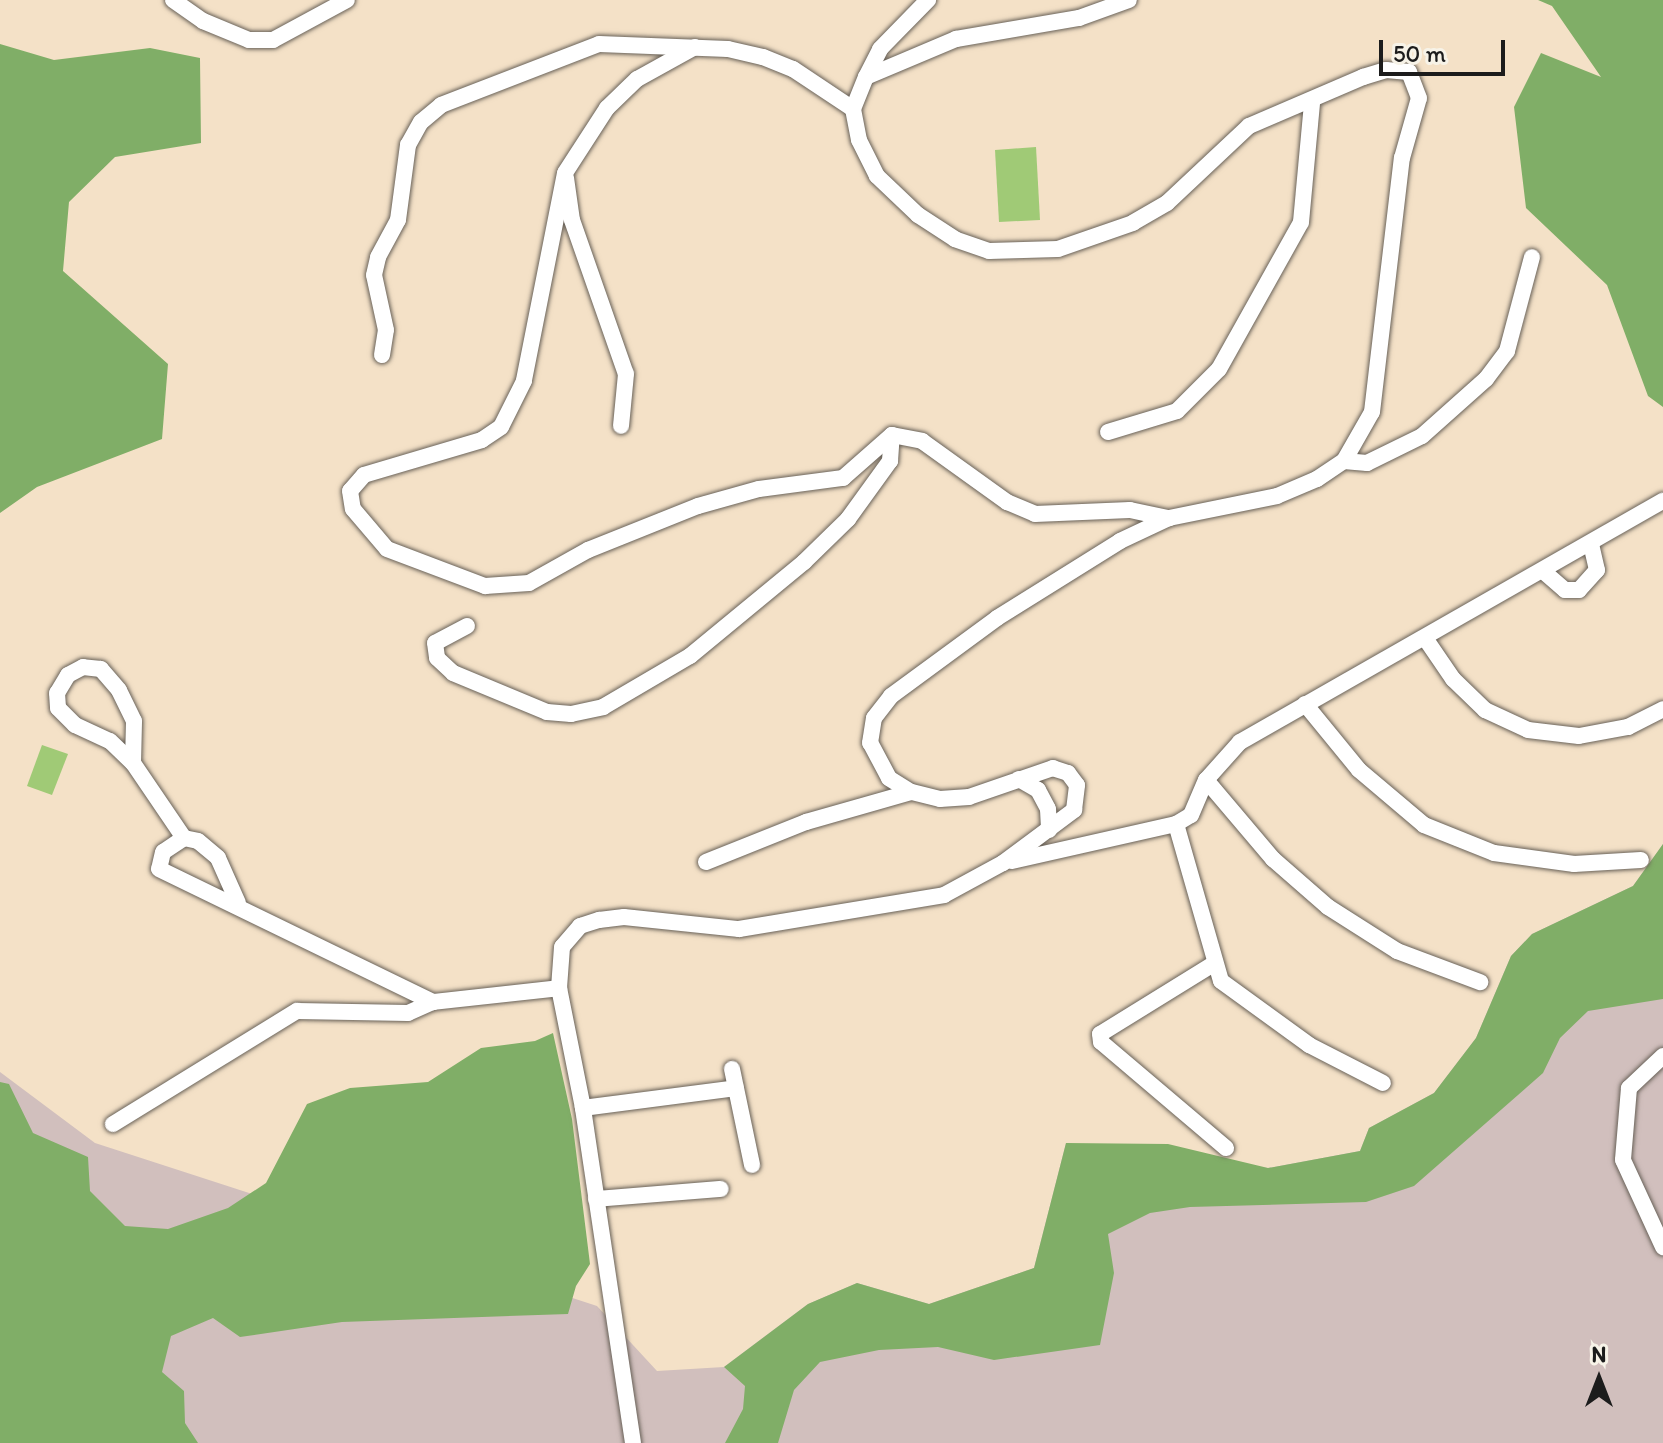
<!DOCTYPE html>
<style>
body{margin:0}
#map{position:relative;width:1663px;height:1443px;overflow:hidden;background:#f4e1c7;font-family:Itim,sans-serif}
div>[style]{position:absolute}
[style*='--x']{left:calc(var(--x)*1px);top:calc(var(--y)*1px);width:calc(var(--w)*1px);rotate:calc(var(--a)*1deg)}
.industrial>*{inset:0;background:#d1bfbd}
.green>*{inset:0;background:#a0ca76}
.forest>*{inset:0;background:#80ae67}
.roads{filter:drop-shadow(0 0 2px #686158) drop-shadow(0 0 2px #686158)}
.minor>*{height:16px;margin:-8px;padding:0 8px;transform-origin:8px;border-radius:8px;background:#fff}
span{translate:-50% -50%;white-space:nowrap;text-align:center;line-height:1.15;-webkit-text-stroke:8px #f7f3e8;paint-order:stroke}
.north{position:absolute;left:1559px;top:1339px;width:80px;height:80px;-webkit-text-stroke:6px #f7f3e8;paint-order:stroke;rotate:0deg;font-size:22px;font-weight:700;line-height:32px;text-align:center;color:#1c1c1c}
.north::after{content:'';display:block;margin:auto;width:28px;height:36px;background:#1c1c1c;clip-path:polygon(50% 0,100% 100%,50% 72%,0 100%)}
.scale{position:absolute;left:1379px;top:40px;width:126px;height:36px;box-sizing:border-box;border:4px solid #1c1c1c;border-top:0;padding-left:10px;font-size:24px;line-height:28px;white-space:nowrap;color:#1c1c1c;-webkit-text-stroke:6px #f7f3e8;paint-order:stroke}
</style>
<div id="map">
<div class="industrial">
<div style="clip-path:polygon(1663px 844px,1663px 1443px,0 1443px,0 1072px,95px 1143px,597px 1306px,657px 1371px,724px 1367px,808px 1304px,857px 1283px,929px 1304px,1034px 1268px,1066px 1143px,1268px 1168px,1360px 1151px,1369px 1128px,1434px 1093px,1476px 1038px,1511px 956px,1532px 934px,1633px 886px)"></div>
</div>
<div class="green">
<div style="clip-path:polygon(1036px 147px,1040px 220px,999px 222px,995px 150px)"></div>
<div style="clip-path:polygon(42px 745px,68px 754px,52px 795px,27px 786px)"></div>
</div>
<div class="forest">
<div style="clip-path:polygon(1538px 0,1663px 0,1663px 407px,1648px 396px,1607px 285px,1526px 208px,1514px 107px,1541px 53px,1601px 77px,1552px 6px)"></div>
<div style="clip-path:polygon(0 44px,54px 60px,150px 48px,200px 58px,201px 143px,115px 157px,69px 202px,63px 271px,168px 364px,162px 439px,37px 487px,0 513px)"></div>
<div style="clip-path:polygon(1663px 844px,1663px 999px,1588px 1011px,1560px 1038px,1543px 1073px,1414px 1186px,1366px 1202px,1190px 1207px,1150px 1213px,1108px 1234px,1114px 1273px,1100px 1345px,994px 1360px,938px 1347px,879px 1350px,820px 1362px,794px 1390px,778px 1443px,725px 1443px,743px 1409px,745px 1386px,724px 1367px,808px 1304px,857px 1283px,929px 1304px,1034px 1268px,1066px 1143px,1168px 1144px,1268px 1168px,1360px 1151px,1369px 1128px,1434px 1093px,1476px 1038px,1511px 956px,1532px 934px,1633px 886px)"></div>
<div style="clip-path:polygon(553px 1033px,572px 1119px,590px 1264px,576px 1286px,568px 1314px,342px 1322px,240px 1337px,213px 1318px,171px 1336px,162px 1372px,184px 1391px,185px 1423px,198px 1443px,0 1443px,0 1082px,9px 1084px,33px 1133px,88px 1157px,90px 1191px,125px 1226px,168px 1229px,228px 1208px,266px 1183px,307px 1104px,350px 1088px,428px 1082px,481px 1048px,535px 1041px)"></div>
</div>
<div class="roads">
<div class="minor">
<div style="--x:173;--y:0;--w:37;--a:35"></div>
<div style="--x:203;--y:21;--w:50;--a:22.4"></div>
<div style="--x:249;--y:40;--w:24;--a:0"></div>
<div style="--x:273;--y:40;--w:84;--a:-28.4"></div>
<div style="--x:695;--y:47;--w:66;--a:151.1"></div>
<div style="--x:637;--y:79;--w:42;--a:136"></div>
<div style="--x:607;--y:108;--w:77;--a:122.9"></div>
<div style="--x:565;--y:173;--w:212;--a:101.2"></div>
<div style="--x:524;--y:381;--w:51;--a:116.6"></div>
<div style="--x:501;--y:427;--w:23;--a:146"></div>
<div style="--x:482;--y:440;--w:123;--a:163.5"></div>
<div style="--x:364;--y:475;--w:21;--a:131"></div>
<div style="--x:350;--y:491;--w:18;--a:81"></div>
<div style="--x:353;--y:509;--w:52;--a:49.6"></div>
<div style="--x:387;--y:549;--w:105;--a:20.7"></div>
<div style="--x:485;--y:586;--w:44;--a:-3.9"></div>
<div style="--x:529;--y:583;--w:68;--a:-29.2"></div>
<div style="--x:588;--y:550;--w:118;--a:-21.8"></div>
<div style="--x:698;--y:506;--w:63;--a:-15.6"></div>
<div style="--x:759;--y:489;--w:85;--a:-7.5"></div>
<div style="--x:843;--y:478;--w:65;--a:-41.3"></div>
<div style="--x:892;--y:435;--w:31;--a:11"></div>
<div style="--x:922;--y:441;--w:105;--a:35.7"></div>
<div style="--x:1007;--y:502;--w:30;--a:23"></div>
<div style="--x:1035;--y:514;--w:95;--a:-2.4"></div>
<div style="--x:1130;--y:510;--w:40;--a:12"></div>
<div style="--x:866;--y:77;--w:98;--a:-22.9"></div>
<div style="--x:956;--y:39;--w:125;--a:-9.7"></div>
<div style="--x:1079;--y:18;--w:53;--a:-19.8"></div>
<div style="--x:566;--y:178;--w:42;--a:81.9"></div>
<div style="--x:572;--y:220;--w:163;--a:70.7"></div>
<div style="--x:626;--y:374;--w:52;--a:95.5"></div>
<div style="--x:382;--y:355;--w:25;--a:-81"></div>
<div style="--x:386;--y:330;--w:56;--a:-102.3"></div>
<div style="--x:374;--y:275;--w:18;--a:-77"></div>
<div style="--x:378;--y:257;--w:42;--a:-61.6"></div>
<div style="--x:398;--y:220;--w:76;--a:-82.4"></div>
<div style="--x:408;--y:145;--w:26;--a:-61"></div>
<div style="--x:421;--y:122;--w:26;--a:-40"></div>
<div style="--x:441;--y:105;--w:169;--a:-21.1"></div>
<div style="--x:599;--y:44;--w:129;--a:2.2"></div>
<div style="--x:728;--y:49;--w:36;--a:13"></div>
<div style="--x:763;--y:57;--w:32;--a:22"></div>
<div style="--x:793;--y:69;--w:72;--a:33.7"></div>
<div style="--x:1108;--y:432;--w:72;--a:-16.9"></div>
<div style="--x:1177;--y:411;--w:59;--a:-45"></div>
<div style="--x:1219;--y:369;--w:168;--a:-60.8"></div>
<div style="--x:1301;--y:222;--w:120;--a:-84.7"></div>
<div style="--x:1344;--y:461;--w:23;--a:5"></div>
<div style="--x:1367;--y:463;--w:61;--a:-26.1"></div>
<div style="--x:1422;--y:436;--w:86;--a:-41.7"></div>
<div style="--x:1486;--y:379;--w:35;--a:-53"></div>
<div style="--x:1507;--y:351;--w:97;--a:-75.1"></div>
<div style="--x:1543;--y:571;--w:29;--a:41"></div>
<div style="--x:1565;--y:590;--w:14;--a:0"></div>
<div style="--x:1579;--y:590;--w:27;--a:-48"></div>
<div style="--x:1597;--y:570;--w:27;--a:-103"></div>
<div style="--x:467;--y:626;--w:36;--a:152"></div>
<div style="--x:435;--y:643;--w:15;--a:82"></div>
<div style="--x:437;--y:658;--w:22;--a:43"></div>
<div style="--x:453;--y:673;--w:102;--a:22.5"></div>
<div style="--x:547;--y:712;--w:24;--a:5"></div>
<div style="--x:571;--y:714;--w:33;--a:-12"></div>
<div style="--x:603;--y:707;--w:101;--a:-30.4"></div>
<div style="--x:690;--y:656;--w:148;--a:-39.5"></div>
<div style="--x:804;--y:562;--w:62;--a:-44.3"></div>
<div style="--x:848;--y:519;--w:72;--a:-54.1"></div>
<div style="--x:890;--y:461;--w:26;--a:-86"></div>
<div style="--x:1425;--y:638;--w:50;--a:55.7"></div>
<div style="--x:1453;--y:679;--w:45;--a:44.1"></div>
<div style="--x:1485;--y:710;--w:47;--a:24.9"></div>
<div style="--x:1528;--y:730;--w:51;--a:6.7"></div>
<div style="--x:1579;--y:736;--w:50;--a:-10.4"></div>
<div style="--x:1628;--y:727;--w:39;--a:-27"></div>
<div style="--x:1305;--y:704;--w:85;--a:50.7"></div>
<div style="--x:1359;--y:770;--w:85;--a:40.2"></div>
<div style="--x:1424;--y:825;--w:75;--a:21.8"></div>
<div style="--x:1494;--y:853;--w:81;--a:7.8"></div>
<div style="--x:1574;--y:864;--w:67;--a:-3.4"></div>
<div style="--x:133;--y:763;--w:42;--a:-88.6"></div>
<div style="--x:134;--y:721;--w:34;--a:-116"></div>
<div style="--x:119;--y:690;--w:28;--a:-131"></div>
<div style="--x:101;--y:669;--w:18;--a:-174"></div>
<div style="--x:83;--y:667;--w:17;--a:152"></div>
<div style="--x:68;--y:675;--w:21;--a:121"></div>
<div style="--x:57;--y:693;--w:15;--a:86"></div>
<div style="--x:58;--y:708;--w:24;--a:45"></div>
<div style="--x:75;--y:725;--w:38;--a:25"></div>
<div style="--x:110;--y:741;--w:32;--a:44"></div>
<div style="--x:133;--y:763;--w:91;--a:55.8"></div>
<div style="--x:184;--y:838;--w:25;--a:146"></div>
<div style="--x:163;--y:852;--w:17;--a:103"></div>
<div style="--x:159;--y:869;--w:305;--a:25.9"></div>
<div style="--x:433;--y:1002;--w:127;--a:-6.3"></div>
<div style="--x:1019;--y:779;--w:22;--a:30"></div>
<div style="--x:1038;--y:790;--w:21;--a:62"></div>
<div style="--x:1048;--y:809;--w:21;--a:87"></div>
<div style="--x:1206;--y:780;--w:104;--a:49.7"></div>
<div style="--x:1273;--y:859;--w:73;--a:41.1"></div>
<div style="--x:1328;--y:907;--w:82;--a:32.5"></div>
<div style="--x:1397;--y:951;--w:89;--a:20.5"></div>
<div style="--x:1176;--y:824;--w:163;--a:74"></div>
<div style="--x:1221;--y:981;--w:109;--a:36"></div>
<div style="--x:1309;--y:1045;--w:83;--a:27.2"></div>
<div style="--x:184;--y:838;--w:14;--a:12"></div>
<div style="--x:198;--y:841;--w:26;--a:40"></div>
<div style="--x:218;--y:858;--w:49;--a:66"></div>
<div style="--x:1012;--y:861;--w:168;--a:-12.7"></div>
<div style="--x:1176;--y:824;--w:17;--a:-31"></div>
<div style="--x:1191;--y:815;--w:38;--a:-67"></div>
<div style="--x:1206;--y:780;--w:51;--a:-48.2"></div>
<div style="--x:1240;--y:742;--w:487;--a:-29.7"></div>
<div style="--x:706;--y:862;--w:108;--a:-21.8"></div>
<div style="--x:806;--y:822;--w:109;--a:-15.9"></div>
<div style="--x:1215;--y:963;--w:135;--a:148.3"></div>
<div style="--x:1100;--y:1034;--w:8;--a:83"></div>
<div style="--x:1101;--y:1042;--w:164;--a:40.3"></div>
<div style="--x:1663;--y:1056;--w:47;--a:136.7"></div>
<div style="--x:1629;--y:1088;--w:72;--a:94.8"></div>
<div style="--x:1623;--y:1160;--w:96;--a:65.3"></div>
<div style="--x:732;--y:1069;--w:98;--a:78.2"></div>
<div style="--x:583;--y:1108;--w:154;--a:-7.4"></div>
<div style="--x:113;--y:1124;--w:216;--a:-31.6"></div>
<div style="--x:297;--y:1011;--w:111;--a:1"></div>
<div style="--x:408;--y:1013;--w:27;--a:-24"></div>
<div style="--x:596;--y:1199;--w:125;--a:-4.6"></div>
<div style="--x:633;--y:1443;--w:339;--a:-98.5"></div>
<div style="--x:583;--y:1108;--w:122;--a:-101.3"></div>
<div style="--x:559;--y:988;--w:41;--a:-85.8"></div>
<div style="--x:562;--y:947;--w:28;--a:-49"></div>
<div style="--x:580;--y:926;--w:20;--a:-18"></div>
<div style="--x:599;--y:920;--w:25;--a:-7"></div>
<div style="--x:624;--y:917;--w:116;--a:6"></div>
<div style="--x:739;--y:929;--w:208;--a:-9.4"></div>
<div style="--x:944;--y:895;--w:67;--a:-28.5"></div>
<div style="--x:1003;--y:863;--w:89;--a:-36.7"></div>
<div style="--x:1074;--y:810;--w:25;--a:-83"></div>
<div style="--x:1077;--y:785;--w:15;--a:-127"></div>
<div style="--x:1068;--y:773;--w:16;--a:-162"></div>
<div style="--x:1053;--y:768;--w:89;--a:161"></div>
<div style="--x:969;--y:797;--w:29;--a:176"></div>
<div style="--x:940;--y:799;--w:30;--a:-166"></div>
<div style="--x:911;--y:792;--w:26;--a:-148"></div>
<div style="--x:889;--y:778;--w:40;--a:-118"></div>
<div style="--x:870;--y:743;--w:25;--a:-81"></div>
<div style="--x:874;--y:718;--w:28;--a:-52"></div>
<div style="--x:891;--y:696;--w:132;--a:-36.3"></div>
<div style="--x:997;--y:618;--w:145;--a:-32"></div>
<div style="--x:1120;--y:541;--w:54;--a:-25.1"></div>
<div style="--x:1169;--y:518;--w:110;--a:-11.5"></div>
<div style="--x:1277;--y:496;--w:43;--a:-23"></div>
<div style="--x:1317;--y:479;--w:32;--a:-34"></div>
<div style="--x:1344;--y:461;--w:56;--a:-60.3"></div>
<div style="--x:1372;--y:412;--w:256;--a:-83.3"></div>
<div style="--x:1402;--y:158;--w:62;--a:-74.2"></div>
<div style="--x:1419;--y:98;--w:28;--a:-111"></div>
<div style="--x:1409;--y:72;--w:23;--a:-175"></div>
<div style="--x:1386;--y:70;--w:24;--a:163"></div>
<div style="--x:1363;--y:77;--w:124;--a:156.7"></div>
<div style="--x:1249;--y:126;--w:112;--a:136.8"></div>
<div style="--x:1167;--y:203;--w:39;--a:150"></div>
<div style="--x:1133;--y:223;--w:79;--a:160.9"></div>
<div style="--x:1058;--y:249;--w:69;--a:178.3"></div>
<div style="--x:989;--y:251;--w:36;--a:-161"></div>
<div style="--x:955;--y:239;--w:44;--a:-147"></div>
<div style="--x:918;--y:215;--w:57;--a:-136.4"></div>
<div style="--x:877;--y:176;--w:40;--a:-116.6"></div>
<div style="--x:859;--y:140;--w:32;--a:-101"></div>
<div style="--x:853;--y:109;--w:35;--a:-68"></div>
<div style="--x:866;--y:77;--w:31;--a:-63"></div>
<div style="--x:880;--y:49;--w:69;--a:-45.6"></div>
</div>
</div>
<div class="north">N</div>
<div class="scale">50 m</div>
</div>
